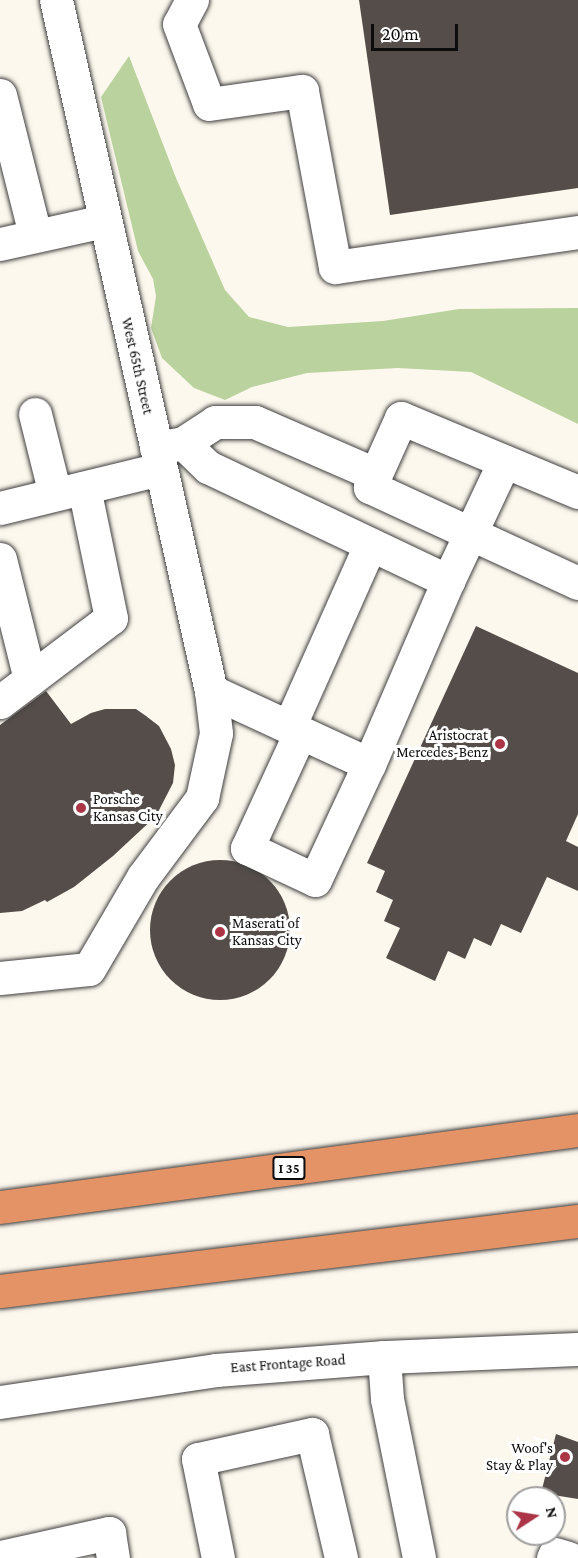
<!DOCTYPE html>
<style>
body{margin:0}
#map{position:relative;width:578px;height:1558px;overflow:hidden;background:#fdf8ee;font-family:"Crimson Pro",serif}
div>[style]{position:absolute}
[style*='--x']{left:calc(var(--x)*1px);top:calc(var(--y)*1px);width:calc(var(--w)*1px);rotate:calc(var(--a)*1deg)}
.forest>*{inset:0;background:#bad29d}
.building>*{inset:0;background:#544d4a}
.round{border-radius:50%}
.roads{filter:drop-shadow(0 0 2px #3f3f3f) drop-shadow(0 0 2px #3f3f3f)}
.minor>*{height:33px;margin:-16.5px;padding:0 16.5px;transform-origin:16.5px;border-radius:16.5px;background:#fff}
.highway>*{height:33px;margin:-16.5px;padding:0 16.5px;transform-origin:16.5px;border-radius:16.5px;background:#e39366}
.dots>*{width:16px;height:16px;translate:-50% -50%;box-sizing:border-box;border:3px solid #fff;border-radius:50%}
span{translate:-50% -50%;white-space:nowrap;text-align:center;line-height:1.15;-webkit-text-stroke:6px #fff;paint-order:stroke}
.shield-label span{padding:2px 4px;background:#fff;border:2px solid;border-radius:4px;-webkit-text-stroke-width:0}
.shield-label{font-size:14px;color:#0c0c0c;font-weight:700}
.street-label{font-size:15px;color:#0c0c0c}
.poi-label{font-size:15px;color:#0c0c0c}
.right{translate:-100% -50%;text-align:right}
.left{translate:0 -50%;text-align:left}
.north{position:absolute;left:506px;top:1486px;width:60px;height:60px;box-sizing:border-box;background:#fff;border:2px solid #9e9e9e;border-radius:50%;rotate:78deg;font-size:16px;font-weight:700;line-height:24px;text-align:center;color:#0c0c0c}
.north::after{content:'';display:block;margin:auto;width:21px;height:27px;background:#ab3546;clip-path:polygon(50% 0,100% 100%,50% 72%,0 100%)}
.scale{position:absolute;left:371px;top:24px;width:87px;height:27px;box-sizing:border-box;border:3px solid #0c0c0c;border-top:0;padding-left:8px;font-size:18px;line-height:21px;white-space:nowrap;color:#0c0c0c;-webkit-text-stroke:4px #fff;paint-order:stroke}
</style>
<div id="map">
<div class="forest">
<div style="clip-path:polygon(129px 56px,176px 178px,225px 290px,249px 317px,288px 327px,383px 321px,459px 309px,578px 308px,578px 424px,471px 372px,398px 368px,307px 373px,252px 387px,225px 400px,194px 388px,162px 358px,151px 328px,156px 296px,153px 279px,138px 251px,101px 97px)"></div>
</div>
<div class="building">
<div style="clip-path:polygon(359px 0,578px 0,578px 188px,390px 215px)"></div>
<div style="clip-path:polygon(476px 626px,578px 673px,578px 814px,566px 841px,578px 847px,578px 891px,547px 877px,521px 933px,501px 924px,491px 946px,474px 938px,465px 959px,448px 951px,435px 981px,386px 958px,400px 928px,384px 921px,393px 900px,376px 892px,385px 871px,367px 863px)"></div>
<div style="clip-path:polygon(46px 691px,71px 724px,91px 713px,105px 709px,136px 709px,146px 716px,159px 726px,171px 749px,175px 765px,173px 783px,156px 816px,113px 856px,74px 887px,47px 902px,45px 900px,22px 911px,0 913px,0 725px)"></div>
<div class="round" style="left:150px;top:860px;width:140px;height:140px"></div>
<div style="clip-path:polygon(556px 1434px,578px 1442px,578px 1499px,541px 1493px)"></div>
</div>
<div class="roads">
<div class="minor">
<div style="--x:192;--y:0;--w:27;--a:118"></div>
<div style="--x:179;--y:24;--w:85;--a:69.4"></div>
<div style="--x:209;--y:104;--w:94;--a:-8"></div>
<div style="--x:302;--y:91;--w:179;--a:79.4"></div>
<div style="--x:335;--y:267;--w:246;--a:-8.2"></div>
<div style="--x:0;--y:95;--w:143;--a:75.9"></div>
<div style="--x:0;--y:244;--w:107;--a:-12.5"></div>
<div style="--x:35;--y:414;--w:82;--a:76"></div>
<div style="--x:183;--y:443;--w:38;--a:-33"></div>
<div style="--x:215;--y:422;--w:40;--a:0"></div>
<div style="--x:255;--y:422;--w:116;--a:23.5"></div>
<div style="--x:156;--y:448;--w:27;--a:-10"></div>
<div style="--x:183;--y:443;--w:35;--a:44"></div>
<div style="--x:208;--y:467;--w:266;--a:25.4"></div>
<div style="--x:448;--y:581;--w:199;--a:113.3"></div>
<div style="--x:369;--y:764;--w:174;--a:-155.2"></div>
<div style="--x:578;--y:492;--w:192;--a:-157.3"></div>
<div style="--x:401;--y:418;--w:76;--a:114.2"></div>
<div style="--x:370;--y:487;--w:229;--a:24.8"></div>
<div style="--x:0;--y:508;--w:165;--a:-13.7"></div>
<div style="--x:0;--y:559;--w:124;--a:76"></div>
<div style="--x:448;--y:581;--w:132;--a:-64.8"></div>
<div style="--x:0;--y:702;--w:139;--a:-37.1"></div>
<div style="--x:111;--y:618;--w:133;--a:-101.7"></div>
<div style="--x:289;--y:727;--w:199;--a:-66"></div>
<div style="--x:300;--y:733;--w:127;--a:114.7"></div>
<div style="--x:247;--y:848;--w:75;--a:25.2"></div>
<div style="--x:315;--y:880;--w:128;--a:-65"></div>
<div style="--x:0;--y:978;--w:89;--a:-5.8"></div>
<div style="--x:89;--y:969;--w:107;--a:-59.6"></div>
<div style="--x:143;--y:877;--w:99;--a:-53.2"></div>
<div style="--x:202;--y:798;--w:66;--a:-77.8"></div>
<div style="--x:216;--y:733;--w:42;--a:-96.8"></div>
<div style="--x:211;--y:691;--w:708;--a:-102.64"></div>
<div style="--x:384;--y:1357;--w:42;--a:85.9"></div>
<div style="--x:387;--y:1399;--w:162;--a:78.6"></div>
<div style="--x:0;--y:1402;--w:218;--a:-8.4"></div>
<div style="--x:216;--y:1370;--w:169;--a:-4.4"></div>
<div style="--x:384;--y:1357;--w:194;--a:-2.4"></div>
<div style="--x:0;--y:1557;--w:112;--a:-12.4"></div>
<div style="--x:109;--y:1533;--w:25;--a:81"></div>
<div style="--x:218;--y:1558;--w:101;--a:-101.4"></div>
<div style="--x:198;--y:1459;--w:117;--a:-12.4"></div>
<div style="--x:312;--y:1434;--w:127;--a:76.8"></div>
<div style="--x:553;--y:1558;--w:4;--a:-63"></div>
<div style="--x:555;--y:1554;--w:14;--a:17"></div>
</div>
<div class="highway">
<div style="--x:0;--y:1207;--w:583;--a:-7.59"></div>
<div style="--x:0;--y:1291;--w:582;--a:-6.91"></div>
</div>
</div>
<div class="dots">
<div style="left:500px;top:744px;background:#ab3546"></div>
<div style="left:81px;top:808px;background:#ab3546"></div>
<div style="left:220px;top:932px;background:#ab3546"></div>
<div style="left:565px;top:1457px;background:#ab3546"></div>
</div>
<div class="shield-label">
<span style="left:289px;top:1168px">I 35</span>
</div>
<div class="street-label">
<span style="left:137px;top:366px;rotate:77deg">West 65th Street</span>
<span style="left:288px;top:1364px;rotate:-4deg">East Frontage Road</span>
</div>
<div class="poi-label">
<span class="right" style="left:488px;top:744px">Aristocrat<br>Mercedes-Benz</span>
<span class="left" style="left:93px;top:808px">Porsche<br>Kansas City</span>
<span class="left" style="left:232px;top:932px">Maserati of<br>Kansas City</span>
<span class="right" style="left:553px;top:1457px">Woof's<br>Stay &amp; Play</span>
</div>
<div class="north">N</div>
<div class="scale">20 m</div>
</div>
